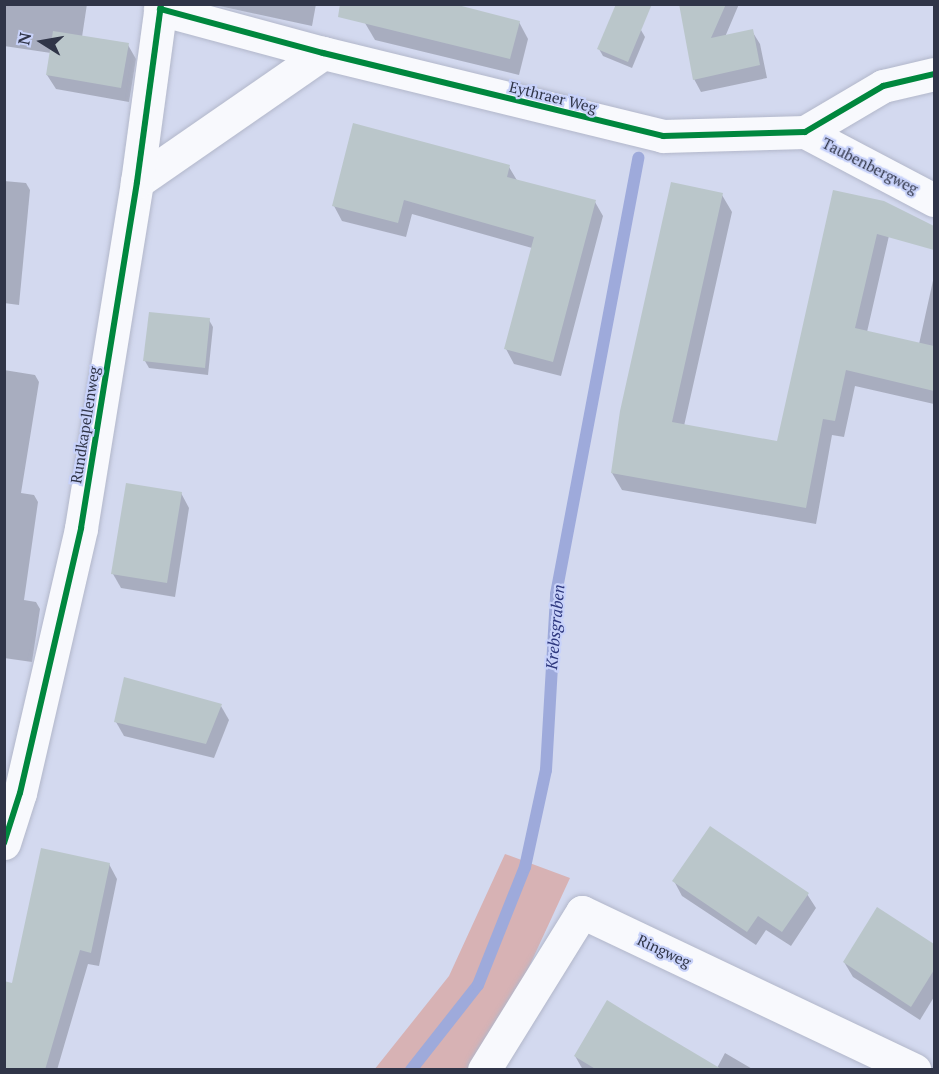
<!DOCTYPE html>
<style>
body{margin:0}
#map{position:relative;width:939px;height:1074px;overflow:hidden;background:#d3d9ef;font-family:"PT Serif",serif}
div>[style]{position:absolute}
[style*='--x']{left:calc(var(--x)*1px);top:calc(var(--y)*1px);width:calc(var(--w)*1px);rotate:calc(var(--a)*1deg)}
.green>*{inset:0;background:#d7b2b4}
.shadow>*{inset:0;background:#0003}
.stream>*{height:12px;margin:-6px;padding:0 6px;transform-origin:6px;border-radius:6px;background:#9eaadb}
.building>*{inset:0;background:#bac6ca}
.roads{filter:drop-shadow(0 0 2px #b2b7ca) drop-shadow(0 0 2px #b2b7ca)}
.street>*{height:33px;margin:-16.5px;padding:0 16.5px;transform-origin:16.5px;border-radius:16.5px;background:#f8f9fd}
.cycleway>*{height:6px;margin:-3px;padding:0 3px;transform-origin:3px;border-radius:3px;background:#00873e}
span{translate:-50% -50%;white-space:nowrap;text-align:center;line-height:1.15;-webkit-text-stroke:4.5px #c8d2fa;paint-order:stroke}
.street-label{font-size:15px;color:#303548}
.water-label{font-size:16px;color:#2d377e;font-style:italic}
.frame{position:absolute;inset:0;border:6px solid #303548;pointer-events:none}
.north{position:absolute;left:12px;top:12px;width:60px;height:60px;-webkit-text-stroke:4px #c8d2fa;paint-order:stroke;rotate:281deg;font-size:16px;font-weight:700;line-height:24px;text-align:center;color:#303548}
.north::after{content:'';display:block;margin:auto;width:21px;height:27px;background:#303548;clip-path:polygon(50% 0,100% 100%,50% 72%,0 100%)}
</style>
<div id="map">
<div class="green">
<div style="clip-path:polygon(505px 854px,570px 878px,511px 1006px,472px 1069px,374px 1070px,449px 976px)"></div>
</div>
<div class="shadow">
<div style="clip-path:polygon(4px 4px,87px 4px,82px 37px,128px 45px,136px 59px,129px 102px,56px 89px,47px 75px,51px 53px,4px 46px)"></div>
<div style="clip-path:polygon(210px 4px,316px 4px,312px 26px)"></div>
<div style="clip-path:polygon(681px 4px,739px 4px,725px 37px,752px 31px,760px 44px,767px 78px,701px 92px,694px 79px)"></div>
<div style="clip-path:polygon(519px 22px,528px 39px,519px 75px,375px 40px,365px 23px)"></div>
<div style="clip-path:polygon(641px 30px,645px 37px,632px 68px,603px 56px,599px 49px)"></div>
<div style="clip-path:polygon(509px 167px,518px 182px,595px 202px,603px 216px,561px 376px,514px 364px,506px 349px,532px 248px,412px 214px,406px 237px,342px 221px,334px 206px)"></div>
<div style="clip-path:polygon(4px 181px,26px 183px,30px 190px,19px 305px,4px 303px)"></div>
<div style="clip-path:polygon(834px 192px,891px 227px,867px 332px,919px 344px,934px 276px,934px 404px,855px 386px,844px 437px,832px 435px,816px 524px,622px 490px,612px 473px,722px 195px,732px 212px,684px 426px,778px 443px)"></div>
<div style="clip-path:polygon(209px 320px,213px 327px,208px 375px,149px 368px,145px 361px)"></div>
<div style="clip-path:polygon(4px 370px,35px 375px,39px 382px,21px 493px,34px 495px,38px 502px,24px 600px,36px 602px,40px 609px,32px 662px,4px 658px)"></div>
<div style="clip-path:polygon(181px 493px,189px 508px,175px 597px,121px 588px,113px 574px)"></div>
<div style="clip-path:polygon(221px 706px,229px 720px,214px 758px,124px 736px,116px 722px)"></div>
<div style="clip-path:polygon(109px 864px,117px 879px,99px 966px,88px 964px,57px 1070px,4px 1070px,14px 985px)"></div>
<div style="clip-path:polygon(674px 881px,807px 894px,816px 908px,791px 946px,766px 930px,756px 945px,682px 896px)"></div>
<div style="clip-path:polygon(877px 909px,934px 946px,934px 997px,920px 1020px,853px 977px,844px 962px)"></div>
<div style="clip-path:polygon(725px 1053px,754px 1070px,583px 1070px,575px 1056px,717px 1068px)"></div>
</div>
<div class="stream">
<div style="--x:411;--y:1070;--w:108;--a:-51.8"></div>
<div style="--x:478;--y:985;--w:127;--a:-68.3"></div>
<div style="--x:525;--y:867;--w:99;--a:-77.8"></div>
<div style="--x:546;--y:770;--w:176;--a:-86.7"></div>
<div style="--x:556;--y:594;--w:444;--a:-79.3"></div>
</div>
<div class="building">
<div style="clip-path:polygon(340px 4px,454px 4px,520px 21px,510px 59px,338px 17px)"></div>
<div style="clip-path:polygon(616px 4px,652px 4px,628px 62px,597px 49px)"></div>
<div style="clip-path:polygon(679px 4px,726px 4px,711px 38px,753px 29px,760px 65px,693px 80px)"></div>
<div style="clip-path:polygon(53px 31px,129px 43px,121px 88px,46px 75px)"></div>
<div style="clip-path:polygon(353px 123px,510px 165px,507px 177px,596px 200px,553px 362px,504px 349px,534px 237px,404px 200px,398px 223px,332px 206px)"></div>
<div style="clip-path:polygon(671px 182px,723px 193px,672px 422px,777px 441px,833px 190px,884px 201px,934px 226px,934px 250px,877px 234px,855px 328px,934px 346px,934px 391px,846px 370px,835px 421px,823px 419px,806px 508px,611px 473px,620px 411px)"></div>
<div style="clip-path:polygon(149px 312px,210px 318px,205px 368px,143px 361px)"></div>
<div style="clip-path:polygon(126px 483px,182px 492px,167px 583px,111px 574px)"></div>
<div style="clip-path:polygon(124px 677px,222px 704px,206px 744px,114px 722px)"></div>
<div style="clip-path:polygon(710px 826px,809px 893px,782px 932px,758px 916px,747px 932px,672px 881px)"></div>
<div style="clip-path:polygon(41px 848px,110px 863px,91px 953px,80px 950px,45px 1070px,4px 1070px,4px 981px,12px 983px)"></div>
<div style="clip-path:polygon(877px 907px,934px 944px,934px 970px,911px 1007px,843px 962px)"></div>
<div style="clip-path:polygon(607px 1000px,644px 1023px,723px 1070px,597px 1070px,574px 1056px)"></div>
</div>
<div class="roads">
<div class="street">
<div style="--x:160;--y:9;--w:169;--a:15.1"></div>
<div style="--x:323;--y:53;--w:350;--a:13.7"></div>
<div style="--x:663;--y:136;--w:142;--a:-1.6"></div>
<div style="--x:805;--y:132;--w:91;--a:-30.5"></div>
<div style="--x:883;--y:86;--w:52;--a:-13.2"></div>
<div style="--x:805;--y:132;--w:146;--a:27.8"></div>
<div style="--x:137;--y:182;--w:226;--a:-34.7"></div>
<div style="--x:4;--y:843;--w:52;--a:-72.3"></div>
<div style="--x:20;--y:793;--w:272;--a:-77"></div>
<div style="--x:81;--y:528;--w:351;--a:-80.8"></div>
<div style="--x:137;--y:182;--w:180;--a:-82.3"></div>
<div style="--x:484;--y:1070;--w:186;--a:-58.2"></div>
<div style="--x:582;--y:912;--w:368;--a:25.4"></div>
</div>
</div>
<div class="cycleway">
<div style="--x:160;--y:9;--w:169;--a:15.1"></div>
<div style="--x:323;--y:53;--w:350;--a:13.7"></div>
<div style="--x:663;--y:136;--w:142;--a:-1.6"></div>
<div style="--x:805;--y:132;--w:91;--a:-30.5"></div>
<div style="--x:883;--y:86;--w:52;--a:-13.2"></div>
<div style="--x:4;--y:843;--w:52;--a:-72.3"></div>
<div style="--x:20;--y:793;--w:272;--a:-77"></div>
<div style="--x:81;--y:528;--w:351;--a:-80.8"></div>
<div style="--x:137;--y:182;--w:180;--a:-82.3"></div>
</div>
<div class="street-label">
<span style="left:553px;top:97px;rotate:14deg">Eythraer Weg</span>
<span style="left:870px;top:166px;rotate:27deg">Taubenbergweg</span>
<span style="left:85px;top:425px;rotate:-81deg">Rundkapellenweg</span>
<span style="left:664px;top:951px;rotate:25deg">Ringweg</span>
</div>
<div class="water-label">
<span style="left:555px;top:627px;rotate:-85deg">Krebsgraben</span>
</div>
<div class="frame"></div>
<div class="north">N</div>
</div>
